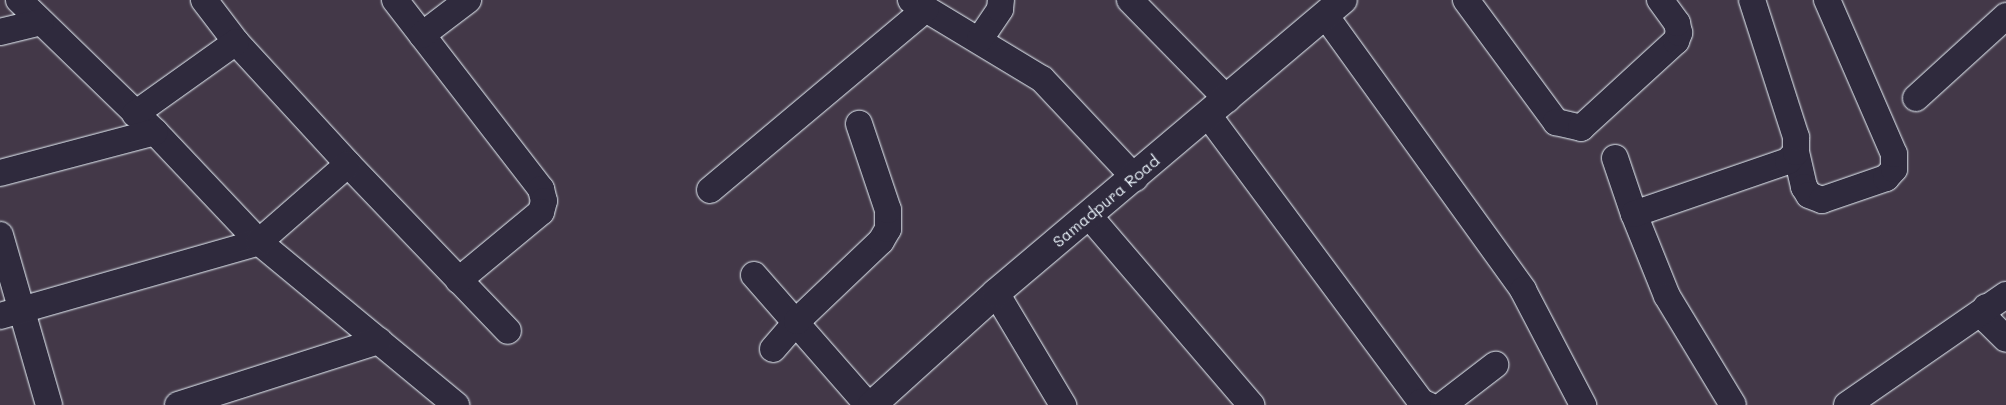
<!DOCTYPE html>
<style>
body{margin:0}
#map{position:relative;width:2006px;height:405px;overflow:hidden;background:#433848;font-family:Mali,sans-serif}
div>[style]{position:absolute}
[style*='--x']{left:calc(var(--x)*1px);top:calc(var(--y)*1px);width:calc(var(--w)*1px);rotate:calc(var(--a)*1deg)}
.roads{filter:drop-shadow(0 0 1px #e8f1f8) drop-shadow(0 0 1px #e8f1f8)}
.street>*{height:26px;margin:-13px;padding:0 13px;transform-origin:13px;border-radius:13px;background:#2f2a3d}
.secondary>*{height:28px;margin:-14px;padding:0 14px;transform-origin:14px;border-radius:14px;background:#2f2a3d}
span{translate:-50% -50%;white-space:nowrap;text-align:center;line-height:1.15;-webkit-text-stroke:4px #2f2a3d;paint-order:stroke}
.street-label{font-size:16px;color:#e8f1f8}
</style>
<div id="map">
<div class="roads">
<div class="street">
<div style="--x:19;--y:0;--w:190;--a:44.1"></div>
<div style="--x:155;--y:132;--w:151;--a:46.6"></div>
<div style="--x:259;--y:242;--w:256;--a:39.6"></div>
<div style="--x:204;--y:0;--w:53;--a:52.7"></div>
<div style="--x:236;--y:42;--w:166;--a:47.4"></div>
<div style="--x:348;--y:164;--w:231;--a:46.2"></div>
<div style="--x:395;--y:0;--w:239;--a:52.3"></div>
<div style="--x:541;--y:189;--w:12;--a:76"></div>
<div style="--x:544;--y:201;--w:11;--a:105"></div>
<div style="--x:541;--y:212;--w:107;--a:140.3"></div>
<div style="--x:911;--y:0;--w:153;--a:31.1"></div>
<div style="--x:1042;--y:79;--w:136;--a:46.8"></div>
<div style="--x:1130;--y:0;--w:139;--a:45.6"></div>
<div style="--x:1466;--y:0;--w:152;--a:53.6"></div>
<div style="--x:1556;--y:122;--w:26;--a:13"></div>
<div style="--x:1581;--y:128;--w:129;--a:-42.5"></div>
<div style="--x:1676;--y:41;--w:9;--a:-69"></div>
<div style="--x:1679;--y:33;--w:10;--a:-101"></div>
<div style="--x:1677;--y:23;--w:29;--a:-126"></div>
<div style="--x:1325;--y:15;--w:339;--a:54.2"></div>
<div style="--x:1523;--y:290;--w:130;--a:62.4"></div>
<div style="--x:0;--y:32;--w:42;--a:-13.7"></div>
<div style="--x:422;--y:35;--w:58;--a:-37.3"></div>
<div style="--x:980;--y:39;--w:36;--a:-56"></div>
<div style="--x:1000;--y:9;--w:9;--a:-84"></div>
<div style="--x:1916;--y:98;--w:122;--a:-42.3"></div>
<div style="--x:135;--y:114;--w:124;--a:-35.5"></div>
<div style="--x:1208;--y:115;--w:357;--a:53.4"></div>
<div style="--x:1421;--y:402;--w:8;--a:23"></div>
<div style="--x:1796;--y:152;--w:36;--a:77"></div>
<div style="--x:1804;--y:187;--w:9;--a:58"></div>
<div style="--x:1809;--y:195;--w:14;--a:21"></div>
<div style="--x:1822;--y:200;--w:68;--a:-19"></div>
<div style="--x:1886;--y:178;--w:12;--a:-48"></div>
<div style="--x:1894;--y:169;--w:15;--a:-90"></div>
<div style="--x:1894;--y:154;--w:168;--a:-113.5"></div>
<div style="--x:1615;--y:158;--w:59;--a:71.3"></div>
<div style="--x:1634;--y:214;--w:88;--a:68.1"></div>
<div style="--x:1667;--y:296;--w:127;--a:58.8"></div>
<div style="--x:0;--y:173;--w:160;--a:-14.8"></div>
<div style="--x:710;--y:190;--w:282;--a:-40"></div>
<div style="--x:1634;--y:214;--w:163;--a:-19"></div>
<div style="--x:1788;--y:161;--w:12;--a:-48"></div>
<div style="--x:1796;--y:152;--w:15;--a:-90"></div>
<div style="--x:1796;--y:137;--w:144;--a:-107.8"></div>
<div style="--x:1090;--y:217;--w:248;--a:49.4"></div>
<div style="--x:0;--y:235;--w:177;--a:73.9"></div>
<div style="--x:754;--y:275;--w:173;--a:48.8"></div>
<div style="--x:996;--y:293;--w:131;--a:59.1"></div>
<div style="--x:1986;--y:307;--w:14;--a:82"></div>
<div style="--x:1988;--y:321;--w:25;--a:45"></div>
<div style="--x:0;--y:316;--w:269;--a:-15.9"></div>
<div style="--x:259;--y:242;--w:118;--a:-41.2"></div>
<div style="--x:773;--y:349;--w:37;--a:-49"></div>
<div style="--x:797;--y:321;--w:116;--a:-43.6"></div>
<div style="--x:881;--y:241;--w:14;--a:-60"></div>
<div style="--x:888;--y:229;--w:19;--a:-90"></div>
<div style="--x:888;--y:210;--w:91;--a:-108.6"></div>
<div style="--x:178;--y:405;--w:211;--a:-17.7"></div>
<div style="--x:1443;--y:405;--w:66;--a:-37.6"></div>
<div style="--x:1847;--y:405;--w:193;--a:-34.7"></div>
</div>
<div class="secondary">
<div style="--x:872;--y:405;--w:167;--a:-42.1"></div>
<div style="--x:996;--y:293;--w:454;--a:-40.2"></div>
</div>
</div>
<div class="street-label">
<span style="left:1106px;top:201px;rotate:-40deg">Samadpura Road</span>
</div>
</div>
